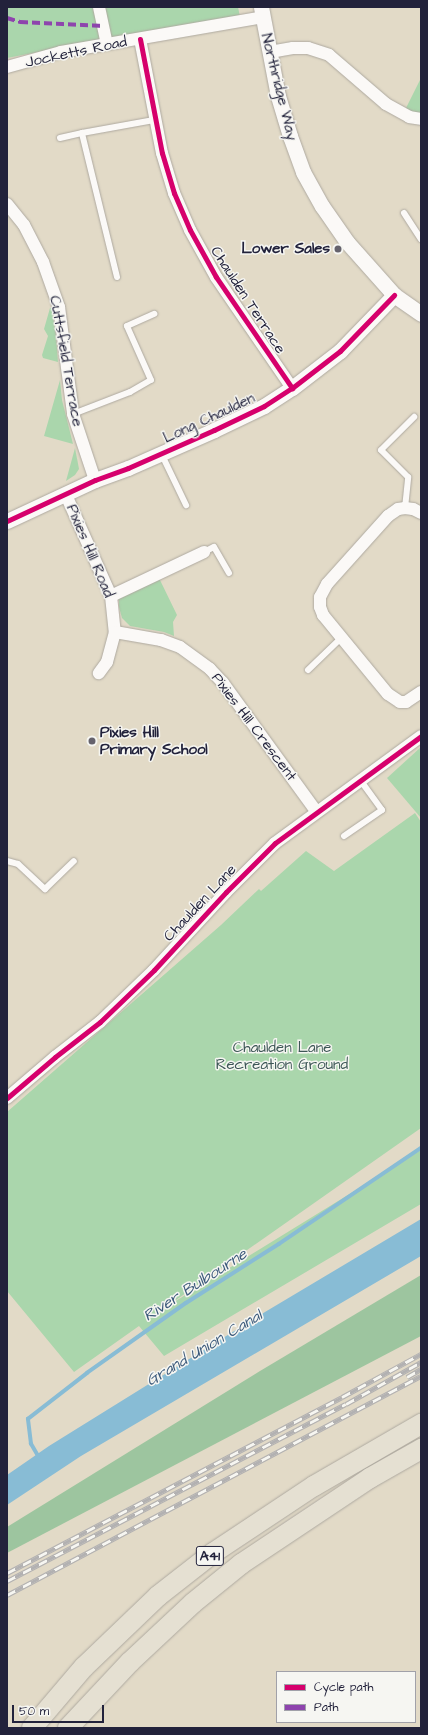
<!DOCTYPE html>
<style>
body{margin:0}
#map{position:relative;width:428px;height:1735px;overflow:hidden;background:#e2dac7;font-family:"Architects Daughter",sans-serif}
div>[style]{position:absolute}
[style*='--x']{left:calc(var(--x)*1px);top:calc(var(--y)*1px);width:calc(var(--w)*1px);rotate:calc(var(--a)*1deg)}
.green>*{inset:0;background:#aad6ac}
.forest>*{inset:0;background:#9dc59f}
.water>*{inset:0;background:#88bcd5}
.stream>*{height:3.5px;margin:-1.75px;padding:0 1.75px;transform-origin:1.75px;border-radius:1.75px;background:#88bcd5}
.roads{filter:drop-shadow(0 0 1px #aea9a0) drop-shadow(0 0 1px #aea9a0)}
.service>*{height:6px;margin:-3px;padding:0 3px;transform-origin:3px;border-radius:3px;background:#fbf9f7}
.minor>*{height:12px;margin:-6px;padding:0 6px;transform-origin:6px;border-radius:6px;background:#fbf9f7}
.tertiary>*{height:15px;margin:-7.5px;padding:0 7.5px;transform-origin:7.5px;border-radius:7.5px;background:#fbf9f7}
.trunk>*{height:20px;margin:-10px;padding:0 10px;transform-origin:10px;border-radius:10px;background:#e5e0d2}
.rail>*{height:4.5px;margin-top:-2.25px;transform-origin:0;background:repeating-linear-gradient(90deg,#f6f6f2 0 9px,#b2b1b2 0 18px);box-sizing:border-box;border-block:1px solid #b2b1b2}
.quiet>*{height:4px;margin-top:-2px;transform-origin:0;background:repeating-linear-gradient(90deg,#8e44ad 0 8px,transparent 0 12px)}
.cycleway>*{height:5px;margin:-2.5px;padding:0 2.5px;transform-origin:2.5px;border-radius:2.5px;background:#d6006c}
.dots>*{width:11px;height:11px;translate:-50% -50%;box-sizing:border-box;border:2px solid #f6f6f2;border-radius:50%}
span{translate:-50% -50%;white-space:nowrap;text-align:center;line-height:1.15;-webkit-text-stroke:3px #f6f6f2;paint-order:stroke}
.shield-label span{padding:1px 3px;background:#f6f6f2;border:1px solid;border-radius:3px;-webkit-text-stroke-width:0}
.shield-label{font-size:14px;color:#22223b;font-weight:700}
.street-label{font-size:15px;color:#22223b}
.poi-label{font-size:15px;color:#22223b;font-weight:700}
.right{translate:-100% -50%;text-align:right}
.left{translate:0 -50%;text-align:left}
.park-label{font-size:15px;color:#3d5756}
.water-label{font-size:16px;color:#3c5a7b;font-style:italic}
.frame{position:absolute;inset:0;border:8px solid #22223b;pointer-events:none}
.legend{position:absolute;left:276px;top:1671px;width:140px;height:52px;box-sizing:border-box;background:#f6f6f2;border:1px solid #a1a1a9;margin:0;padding:5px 7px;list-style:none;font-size:12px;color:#22223b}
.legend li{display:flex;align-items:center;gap:8px;height:20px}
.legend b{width:20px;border:1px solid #a1a1a9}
.scale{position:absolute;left:12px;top:1705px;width:92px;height:18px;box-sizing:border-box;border:2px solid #22223b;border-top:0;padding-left:5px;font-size:12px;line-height:14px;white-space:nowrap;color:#22223b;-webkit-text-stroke:3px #f6f6f2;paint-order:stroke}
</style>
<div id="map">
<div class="green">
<div style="clip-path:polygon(7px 7px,238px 7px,240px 17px,90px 42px,7px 58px)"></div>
<div style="clip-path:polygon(420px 80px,421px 80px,421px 115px,404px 112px)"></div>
<div style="clip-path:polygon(50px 308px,52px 308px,56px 336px,58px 362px,43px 358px,42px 355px,48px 336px,44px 329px)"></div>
<div style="clip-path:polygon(60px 380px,62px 400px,73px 444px,44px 436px)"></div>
<div style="clip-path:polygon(75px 448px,79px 469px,75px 475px,66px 481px)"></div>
<div style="clip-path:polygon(159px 578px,177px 615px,173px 622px,174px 636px,164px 632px,130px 626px,122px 618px,119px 607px,119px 596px)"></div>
<div style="clip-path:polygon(421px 747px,421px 818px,387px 778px)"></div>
<div style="clip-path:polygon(415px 813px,421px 822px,421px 1128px,166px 1307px,421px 1150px,421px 1204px,164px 1356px,139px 1326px,74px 1372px,7px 1291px,7px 1112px,221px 925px,259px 889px,261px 891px,306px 851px,334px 871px)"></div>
</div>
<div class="forest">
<div style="clip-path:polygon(421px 1275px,421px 1336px,7px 1553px,7px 1527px,260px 1371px)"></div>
</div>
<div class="water">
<div style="clip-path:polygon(421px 1219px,421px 1256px,81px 1456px,7px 1505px,7px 1475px,49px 1446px,265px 1312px)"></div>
</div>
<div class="stream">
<div style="--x:39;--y:1458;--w:16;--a:-120"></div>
<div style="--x:31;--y:1444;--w:25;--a:-97"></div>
<div style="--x:28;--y:1419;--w:75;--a:-37.9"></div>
<div style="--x:87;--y:1373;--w:121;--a:-35.3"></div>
<div style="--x:186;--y:1303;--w:110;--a:-32.4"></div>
<div style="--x:279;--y:1244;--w:171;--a:-34.1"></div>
</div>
<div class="roads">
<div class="service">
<div style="--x:60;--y:138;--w:23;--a:-13"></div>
<div style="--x:404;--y:213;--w:31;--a:57"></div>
<div style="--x:117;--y:277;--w:148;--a:-103.7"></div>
<div style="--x:82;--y:133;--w:73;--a:-10.2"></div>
<div style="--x:73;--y:414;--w:61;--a:-21.1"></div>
<div style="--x:130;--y:392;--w:24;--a:-30"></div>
<div style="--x:151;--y:380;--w:59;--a:-114"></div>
<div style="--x:127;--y:326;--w:30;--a:-24"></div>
<div style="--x:161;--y:453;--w:58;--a:64.3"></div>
<div style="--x:405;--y:508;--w:31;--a:-84"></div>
<div style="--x:408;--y:477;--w:38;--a:-135"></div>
<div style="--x:381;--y:450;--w:47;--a:-45"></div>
<div style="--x:204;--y:552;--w:11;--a:-27"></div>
<div style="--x:214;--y:547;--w:30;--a:60"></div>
<div style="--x:308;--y:670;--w:47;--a:-44.1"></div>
<div style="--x:344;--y:836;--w:46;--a:-34.4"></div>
<div style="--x:382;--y:810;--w:36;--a:-126"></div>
<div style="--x:7;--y:861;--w:11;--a:15"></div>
<div style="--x:18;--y:864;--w:37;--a:43"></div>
<div style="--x:45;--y:889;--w:40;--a:-44"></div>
</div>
<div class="minor">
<div style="--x:99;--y:7;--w:38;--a:78"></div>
<div style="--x:140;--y:39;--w:116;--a:79.1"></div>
<div style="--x:162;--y:153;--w:42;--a:73.3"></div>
<div style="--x:174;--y:193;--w:40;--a:66.6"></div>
<div style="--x:190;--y:230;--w:54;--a:61"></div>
<div style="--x:216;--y:277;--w:135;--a:55.6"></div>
<div style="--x:270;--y:52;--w:23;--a:-10"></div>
<div style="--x:293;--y:48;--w:15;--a:0"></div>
<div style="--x:308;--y:48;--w:22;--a:18"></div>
<div style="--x:329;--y:55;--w:75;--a:40.7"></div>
<div style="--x:386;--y:104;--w:26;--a:29"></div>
<div style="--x:409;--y:117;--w:12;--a:9"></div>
<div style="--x:7;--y:67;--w:56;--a:-15.5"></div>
<div style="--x:61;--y:52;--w:205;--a:-9.8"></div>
<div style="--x:7;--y:204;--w:27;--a:51"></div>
<div style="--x:24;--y:225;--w:42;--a:62.8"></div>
<div style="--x:43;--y:262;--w:48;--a:70.4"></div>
<div style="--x:59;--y:307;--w:108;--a:82.5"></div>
<div style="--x:73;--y:414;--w:70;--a:71.6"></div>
<div style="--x:66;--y:495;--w:111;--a:66"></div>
<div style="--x:111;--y:596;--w:36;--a:84"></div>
<div style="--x:115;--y:632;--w:31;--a:105"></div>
<div style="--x:107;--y:662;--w:14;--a:126"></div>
<div style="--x:421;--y:513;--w:9;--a:-153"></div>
<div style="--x:413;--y:509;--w:8;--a:-173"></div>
<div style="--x:405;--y:508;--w:7;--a:172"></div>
<div style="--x:398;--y:509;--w:12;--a:145"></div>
<div style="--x:388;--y:516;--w:91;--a:131.9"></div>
<div style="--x:327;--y:584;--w:15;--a:118"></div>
<div style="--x:320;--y:597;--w:10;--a:90"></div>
<div style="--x:320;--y:607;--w:9;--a:69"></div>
<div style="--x:323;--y:615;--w:102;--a:50.6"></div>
<div style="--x:388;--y:694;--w:14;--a:34"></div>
<div style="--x:400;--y:702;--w:6;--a:0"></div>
<div style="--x:406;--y:702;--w:18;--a:-34"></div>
<div style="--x:111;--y:596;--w:103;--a:-25.3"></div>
<div style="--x:115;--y:632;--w:47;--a:9.9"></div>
<div style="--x:161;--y:640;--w:20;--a:20"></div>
<div style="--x:180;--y:647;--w:37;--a:36"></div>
<div style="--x:210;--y:669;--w:19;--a:47"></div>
<div style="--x:223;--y:683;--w:158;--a:54"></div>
<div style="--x:7;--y:1098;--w:63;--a:-40.5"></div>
<div style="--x:55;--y:1057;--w:57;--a:-37.9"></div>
<div style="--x:100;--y:1022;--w:75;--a:-43.9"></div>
<div style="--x:154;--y:970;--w:106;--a:-47.3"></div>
<div style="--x:226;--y:892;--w:69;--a:-45"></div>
<div style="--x:275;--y:843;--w:181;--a:-36.2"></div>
</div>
<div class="tertiary">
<div style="--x:261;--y:7;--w:91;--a:79.2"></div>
<div style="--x:278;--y:96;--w:42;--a:73.3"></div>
<div style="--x:290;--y:136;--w:38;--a:70"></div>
<div style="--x:303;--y:172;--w:39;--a:61"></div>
<div style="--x:322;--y:206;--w:44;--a:55.2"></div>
<div style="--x:347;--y:242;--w:71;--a:48.4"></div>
<div style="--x:394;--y:295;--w:33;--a:35"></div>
<div style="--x:7;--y:521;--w:97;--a:-25"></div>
<div style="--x:95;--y:480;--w:35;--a:-20"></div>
<div style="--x:128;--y:468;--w:94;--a:-23.8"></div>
<div style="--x:214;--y:430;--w:55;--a:-25.6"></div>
<div style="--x:264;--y:406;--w:33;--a:-33"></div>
<div style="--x:292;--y:388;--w:61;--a:-37.6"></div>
<div style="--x:340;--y:351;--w:78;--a:-46"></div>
</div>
<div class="trunk">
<div style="--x:32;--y:1728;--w:80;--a:-49.6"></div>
<div style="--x:84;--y:1667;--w:103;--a:-43.8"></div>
<div style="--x:158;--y:1596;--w:70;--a:-38"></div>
<div style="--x:213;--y:1553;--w:121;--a:-33.6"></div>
<div style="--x:314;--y:1486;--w:124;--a:-30.1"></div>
<div style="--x:68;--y:1728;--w:91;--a:-46.8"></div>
<div style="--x:130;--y:1662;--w:86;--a:-43.1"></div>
<div style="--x:193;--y:1603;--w:62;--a:-39.1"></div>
<div style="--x:241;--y:1564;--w:155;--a:-33.7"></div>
<div style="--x:370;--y:1478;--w:59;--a:-29.6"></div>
</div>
</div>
<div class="rail">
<div style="--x:407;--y:1377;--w:16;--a:-30"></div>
<div style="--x:7;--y:1573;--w:378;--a:-27.7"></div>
<div style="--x:342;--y:1397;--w:90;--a:-28.6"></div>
<div style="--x:7;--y:1581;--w:382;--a:-27.6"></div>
<div style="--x:346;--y:1404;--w:86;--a:-29.2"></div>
<div style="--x:7;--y:1595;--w:468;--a:-27.9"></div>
</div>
<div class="quiet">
<div style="--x:7;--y:18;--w:14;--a:17"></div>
<div style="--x:20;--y:22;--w:84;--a:2.7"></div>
</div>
<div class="cycleway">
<div style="--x:140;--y:39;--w:116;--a:79.1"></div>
<div style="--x:162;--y:153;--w:42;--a:73.3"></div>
<div style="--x:174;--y:193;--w:40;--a:66.6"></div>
<div style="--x:190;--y:230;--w:54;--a:61"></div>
<div style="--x:216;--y:277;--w:135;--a:55.6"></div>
<div style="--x:7;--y:521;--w:97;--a:-25"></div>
<div style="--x:95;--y:480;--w:35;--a:-20"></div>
<div style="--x:128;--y:468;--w:94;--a:-23.8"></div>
<div style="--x:214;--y:430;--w:55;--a:-25.6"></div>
<div style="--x:264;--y:406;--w:33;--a:-33"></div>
<div style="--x:292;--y:388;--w:61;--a:-37.6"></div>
<div style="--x:340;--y:351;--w:78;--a:-46"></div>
<div style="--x:7;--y:1098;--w:63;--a:-40.5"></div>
<div style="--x:55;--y:1057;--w:57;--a:-37.9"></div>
<div style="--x:100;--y:1022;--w:75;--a:-43.9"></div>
<div style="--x:154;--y:970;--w:106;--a:-47.3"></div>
<div style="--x:226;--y:892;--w:69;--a:-45"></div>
<div style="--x:275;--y:843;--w:181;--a:-36.2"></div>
</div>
<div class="dots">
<div style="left:338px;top:249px;background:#65626c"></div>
<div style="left:92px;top:741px;background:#65626c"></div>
</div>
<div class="shield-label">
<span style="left:210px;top:1556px">A41</span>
</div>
<div class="street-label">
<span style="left:76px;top:52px;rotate:-12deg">Jocketts Road</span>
<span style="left:279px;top:87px;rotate:76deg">Northridge Way</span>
<span style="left:248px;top:300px;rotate:57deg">Chaulden Terrace</span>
<span style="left:66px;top:361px;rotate:80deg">Cuttsfield Terrace</span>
<span style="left:209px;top:418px;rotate:-25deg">Long Chaulden</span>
<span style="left:90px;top:551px;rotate:67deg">Pixies Hill Road</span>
<span style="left:254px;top:727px;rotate:53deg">Pixies Hill Crescent</span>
<span style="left:200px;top:903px;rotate:-47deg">Chaulden Lane</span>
</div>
<div class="poi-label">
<span class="right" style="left:330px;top:249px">Lower Sales</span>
<span class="left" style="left:100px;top:741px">Pixies Hill<br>Primary School</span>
</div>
<div class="park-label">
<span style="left:282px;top:1056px">Chaulden Lane<br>Recreation Ground</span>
</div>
<div class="water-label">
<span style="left:195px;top:1285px;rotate:-33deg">River Bulbourne</span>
<span style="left:204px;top:1348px;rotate:-31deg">Grand Union Canal</span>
</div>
<div class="frame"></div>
<ul class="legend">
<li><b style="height:5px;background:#d6006c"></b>Cycle path</li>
<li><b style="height:5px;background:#8e44ad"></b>Path</li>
</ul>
<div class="scale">50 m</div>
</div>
